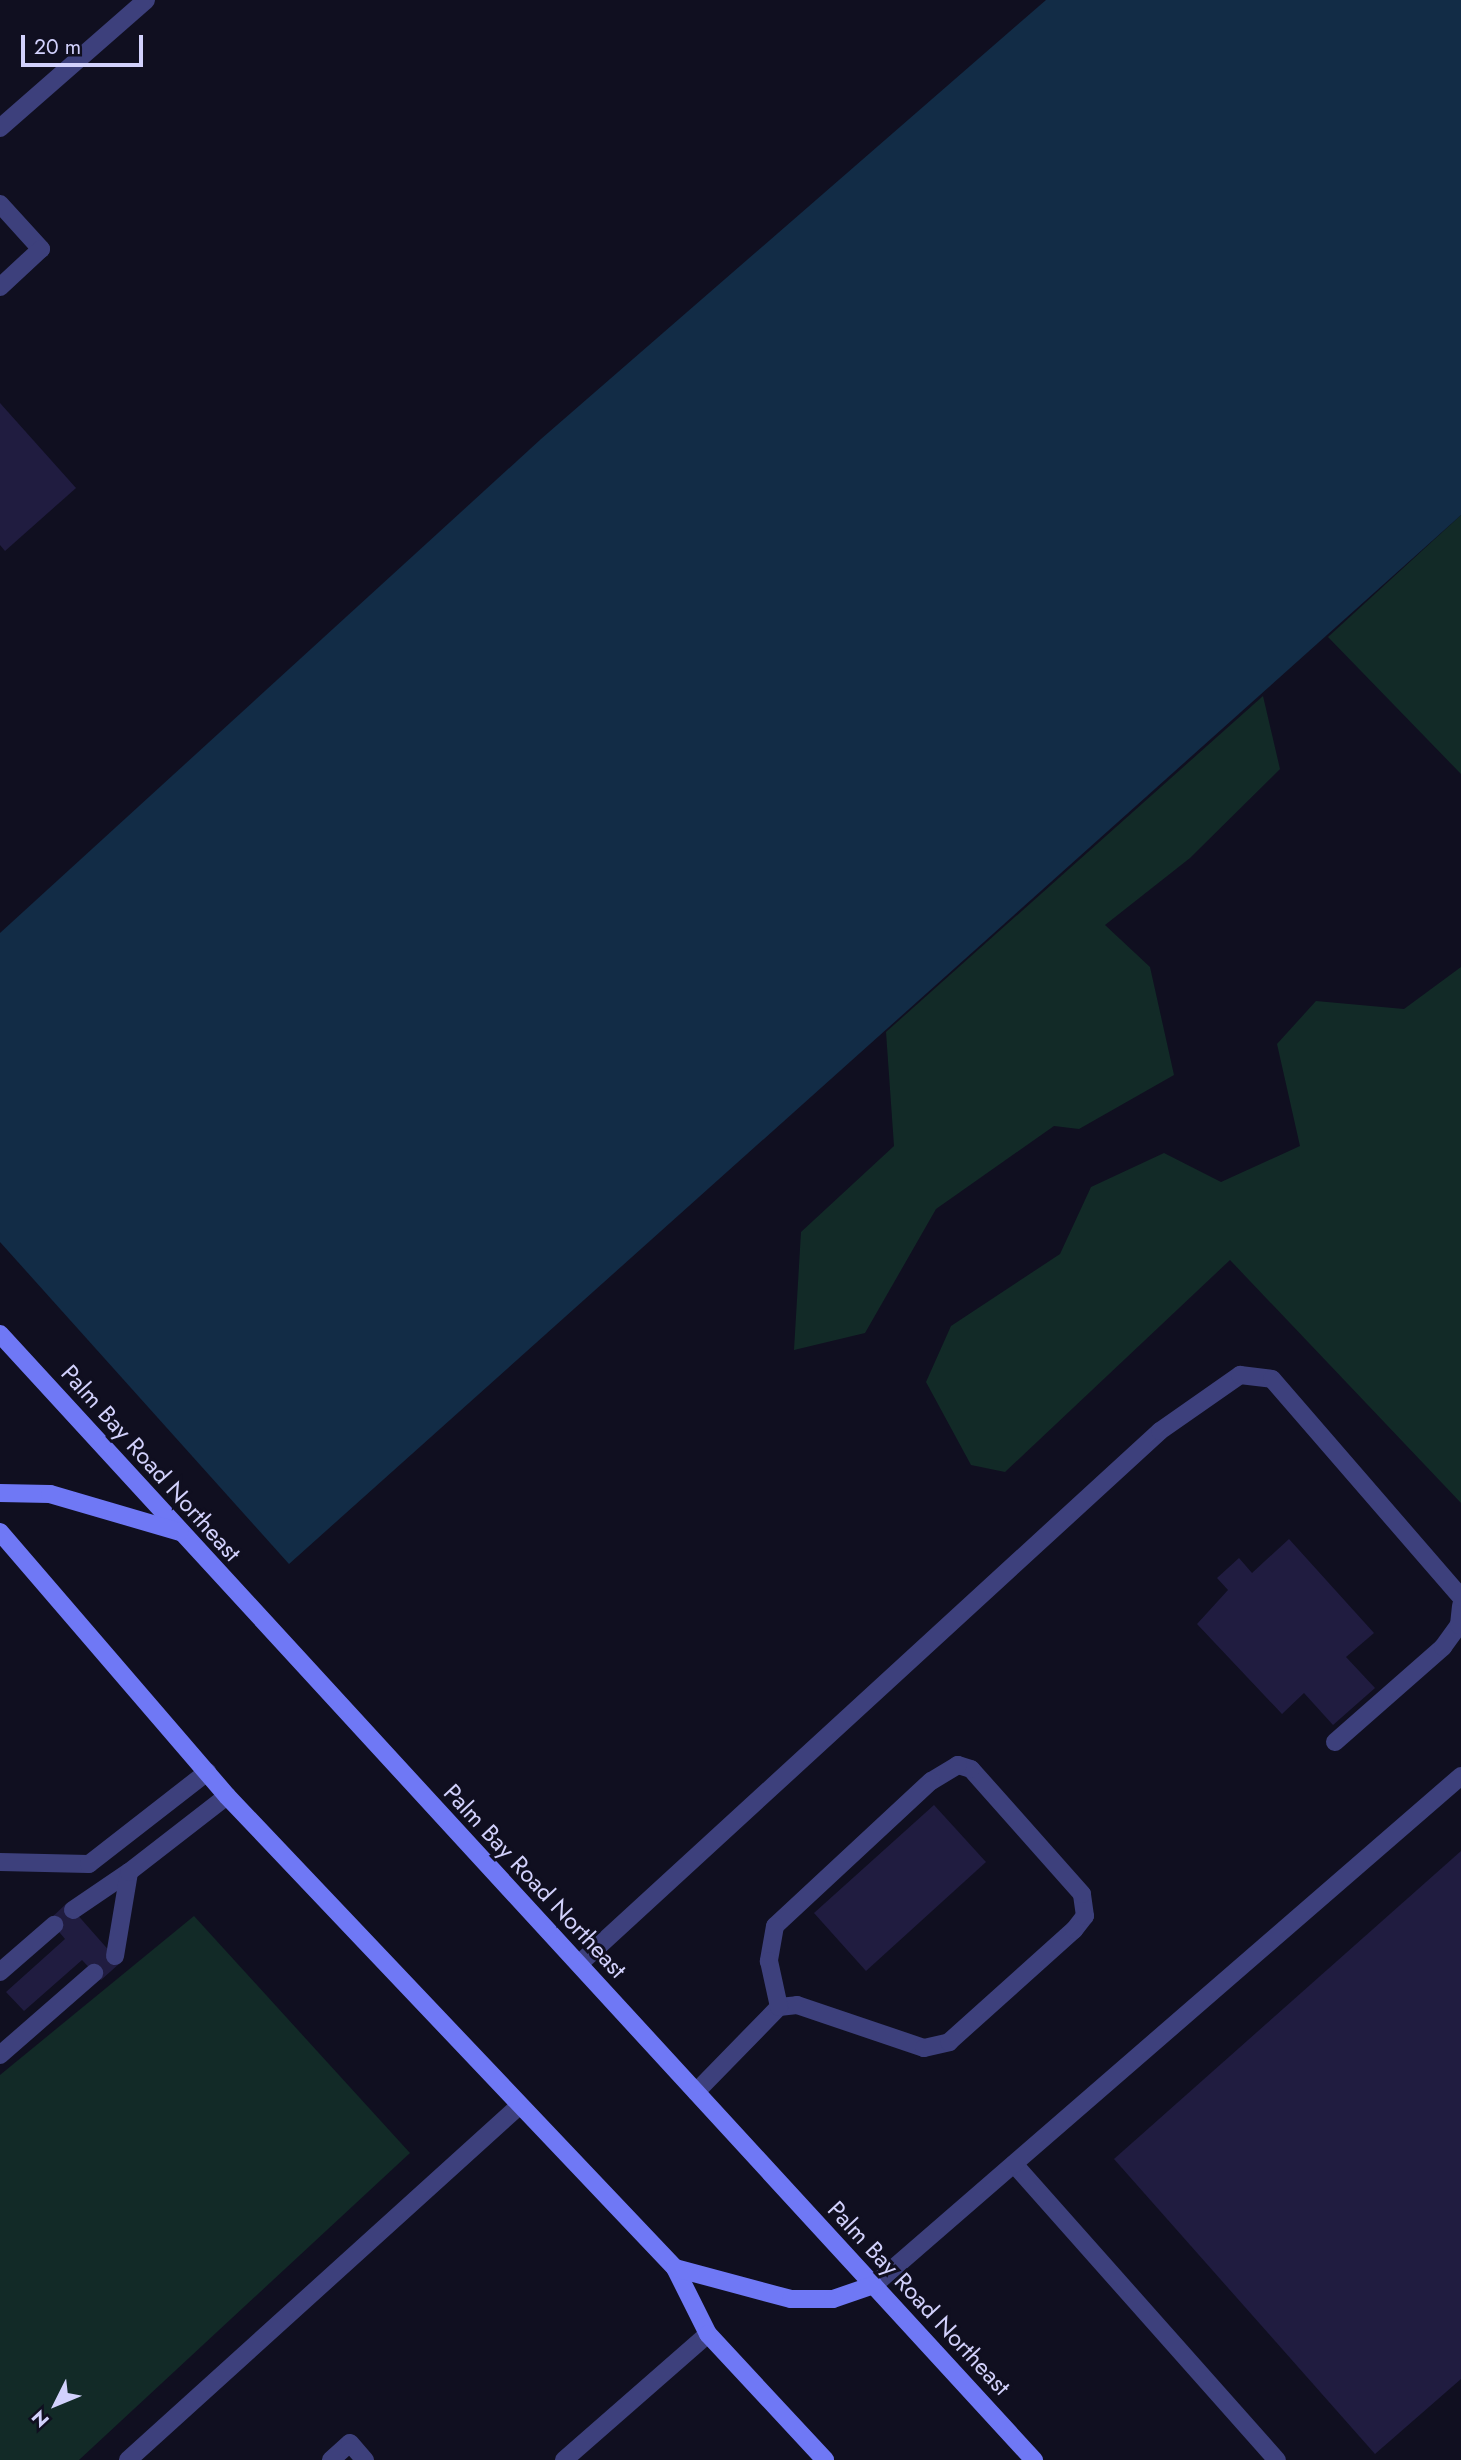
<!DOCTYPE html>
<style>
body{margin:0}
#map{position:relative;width:1461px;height:2460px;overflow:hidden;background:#100f20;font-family:Jost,sans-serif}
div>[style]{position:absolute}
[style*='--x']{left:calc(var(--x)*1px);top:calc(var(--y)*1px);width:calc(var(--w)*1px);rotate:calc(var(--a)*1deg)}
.green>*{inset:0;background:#122a27}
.water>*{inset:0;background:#122c46}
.building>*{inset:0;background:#201c40}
.lane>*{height:18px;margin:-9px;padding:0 9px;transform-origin:9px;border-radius:9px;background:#3d407c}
.street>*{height:18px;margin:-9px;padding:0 9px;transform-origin:9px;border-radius:9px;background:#3d407c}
.secondary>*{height:18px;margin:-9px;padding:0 9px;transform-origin:9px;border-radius:9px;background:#6f78f5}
span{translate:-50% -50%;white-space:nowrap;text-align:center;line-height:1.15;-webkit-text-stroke:6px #100f20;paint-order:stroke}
.street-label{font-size:24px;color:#d2d1fc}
.north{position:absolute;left:21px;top:2369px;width:70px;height:70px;-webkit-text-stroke:5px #100f20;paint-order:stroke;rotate:227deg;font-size:19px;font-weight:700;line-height:28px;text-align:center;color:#d2d1fc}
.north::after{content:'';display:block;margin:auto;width:24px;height:32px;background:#d2d1fc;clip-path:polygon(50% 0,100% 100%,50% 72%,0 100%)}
.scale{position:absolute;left:21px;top:35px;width:122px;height:32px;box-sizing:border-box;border:4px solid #d2d1fc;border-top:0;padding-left:9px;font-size:21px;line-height:24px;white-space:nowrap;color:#d2d1fc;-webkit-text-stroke:5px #100f20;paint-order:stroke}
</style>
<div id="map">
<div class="green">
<div style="clip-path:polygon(1461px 515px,1461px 774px,1328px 637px)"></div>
<div style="clip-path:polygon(1263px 696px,1280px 769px,1190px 858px,1105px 925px,1150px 967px,1174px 1075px,1079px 1129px,1054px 1126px,936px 1209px,865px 1333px,794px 1350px,801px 1232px,894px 1146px,886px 1032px)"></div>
<div style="clip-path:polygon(1461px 967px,1461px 1503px,1230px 1260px,1005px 1472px,971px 1465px,926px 1382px,951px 1326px,1060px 1254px,1091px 1187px,1164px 1153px,1221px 1182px,1300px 1146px,1277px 1044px,1316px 1001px,1404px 1009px)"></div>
<div style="clip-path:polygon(194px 1916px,410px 2153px,79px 2460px,0 2460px,0 2075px)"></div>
</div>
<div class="water">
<div style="clip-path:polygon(1046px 0,1461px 0,1461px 515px,289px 1564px,0 1242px,0 933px,541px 439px)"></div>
</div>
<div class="building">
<div style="clip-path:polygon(0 403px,76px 488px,5px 551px,0 545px)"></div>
<div style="clip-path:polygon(1289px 1539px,1374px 1633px,1346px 1657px,1375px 1688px,1333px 1725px,1304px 1693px,1282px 1714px,1197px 1624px,1228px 1590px,1217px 1578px,1239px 1558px,1252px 1573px)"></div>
<div style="clip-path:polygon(934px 1805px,986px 1862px,866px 1971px,814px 1913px)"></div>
<div style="clip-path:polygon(1461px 1851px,1461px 2379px,1375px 2454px,1114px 2159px)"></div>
<div style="clip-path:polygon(67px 1903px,120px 1963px,101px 1980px,82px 1960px,24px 2011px,6px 1992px,65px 1939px,49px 1920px)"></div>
</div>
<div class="lane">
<div style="--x:0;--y:204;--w:61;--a:47.7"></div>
<div style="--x:41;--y:249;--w:56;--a:137.2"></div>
<div style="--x:1335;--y:1742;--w:144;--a:-41.3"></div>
<div style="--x:1443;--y:1647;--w:27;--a:-54"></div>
<div style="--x:1459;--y:1625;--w:19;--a:-84"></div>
<div style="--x:0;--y:1862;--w:89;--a:1.3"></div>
<div style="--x:89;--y:1864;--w:150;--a:-37.9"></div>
<div style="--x:73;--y:1910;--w:68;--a:-34.2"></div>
<div style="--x:115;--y:1956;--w:85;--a:-80.5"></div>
<div style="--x:129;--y:1872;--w:124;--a:-37.8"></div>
<div style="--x:579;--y:1964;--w:788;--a:-42.53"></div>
<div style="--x:1160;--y:1431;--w:98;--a:-35"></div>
<div style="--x:1240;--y:1375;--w:32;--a:7"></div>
<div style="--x:1272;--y:1379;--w:289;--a:49.1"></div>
<div style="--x:0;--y:1972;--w:72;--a:-41"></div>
<div style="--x:0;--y:2055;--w:125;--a:-41.1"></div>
<div style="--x:696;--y:2092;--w:119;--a:-45.7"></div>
<div style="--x:779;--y:2007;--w:18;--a:-6"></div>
<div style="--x:797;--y:2005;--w:134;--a:18.7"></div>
<div style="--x:924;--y:2048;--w:26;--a:-13"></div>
<div style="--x:949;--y:2042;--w:168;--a:-41.9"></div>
<div style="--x:1074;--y:1930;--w:18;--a:-52"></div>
<div style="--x:1085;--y:1916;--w:22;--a:-98"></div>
<div style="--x:1082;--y:1894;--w:167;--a:-131.6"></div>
<div style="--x:971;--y:1769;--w:14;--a:-163"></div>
<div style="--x:958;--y:1765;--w:31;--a:149"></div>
<div style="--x:931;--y:1781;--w:213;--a:137.1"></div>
<div style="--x:775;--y:1926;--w:36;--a:100"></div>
<div style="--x:769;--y:1961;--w:47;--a:77.7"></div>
<div style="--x:1014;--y:2164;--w:396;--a:48.4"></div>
<div style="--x:874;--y:2285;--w:777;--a:-40.93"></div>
<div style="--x:128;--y:2460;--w:527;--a:-42.16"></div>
<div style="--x:331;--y:2460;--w:25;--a:-42"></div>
<div style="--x:350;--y:2443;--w:23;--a:49"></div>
<div style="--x:564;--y:2460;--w:191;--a:-41.2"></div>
</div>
<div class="street">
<div style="--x:0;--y:128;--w:194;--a:-41.2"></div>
</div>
<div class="secondary">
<div style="--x:0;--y:1334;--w:1529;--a:47.44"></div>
<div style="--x:0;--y:1493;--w:50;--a:1.1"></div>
<div style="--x:50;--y:1494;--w:135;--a:16.3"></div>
<div style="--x:0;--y:1532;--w:348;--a:49.3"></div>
<div style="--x:227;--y:1796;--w:651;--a:46.49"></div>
<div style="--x:675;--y:2268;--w:74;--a:63.4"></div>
<div style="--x:708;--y:2334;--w:172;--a:47.1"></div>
<div style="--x:675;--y:2268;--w:120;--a:15"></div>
<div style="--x:791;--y:2299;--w:42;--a:0"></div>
<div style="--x:833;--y:2299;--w:43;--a:-18.9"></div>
</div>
<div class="street-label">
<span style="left:151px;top:1463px;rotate:48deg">Palm Bay Road Northeast</span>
<span style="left:535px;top:1881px;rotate:47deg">Palm Bay Road Northeast</span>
<span style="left:919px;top:2298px;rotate:47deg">Palm Bay Road Northeast</span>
</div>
<div class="north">N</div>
<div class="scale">20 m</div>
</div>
